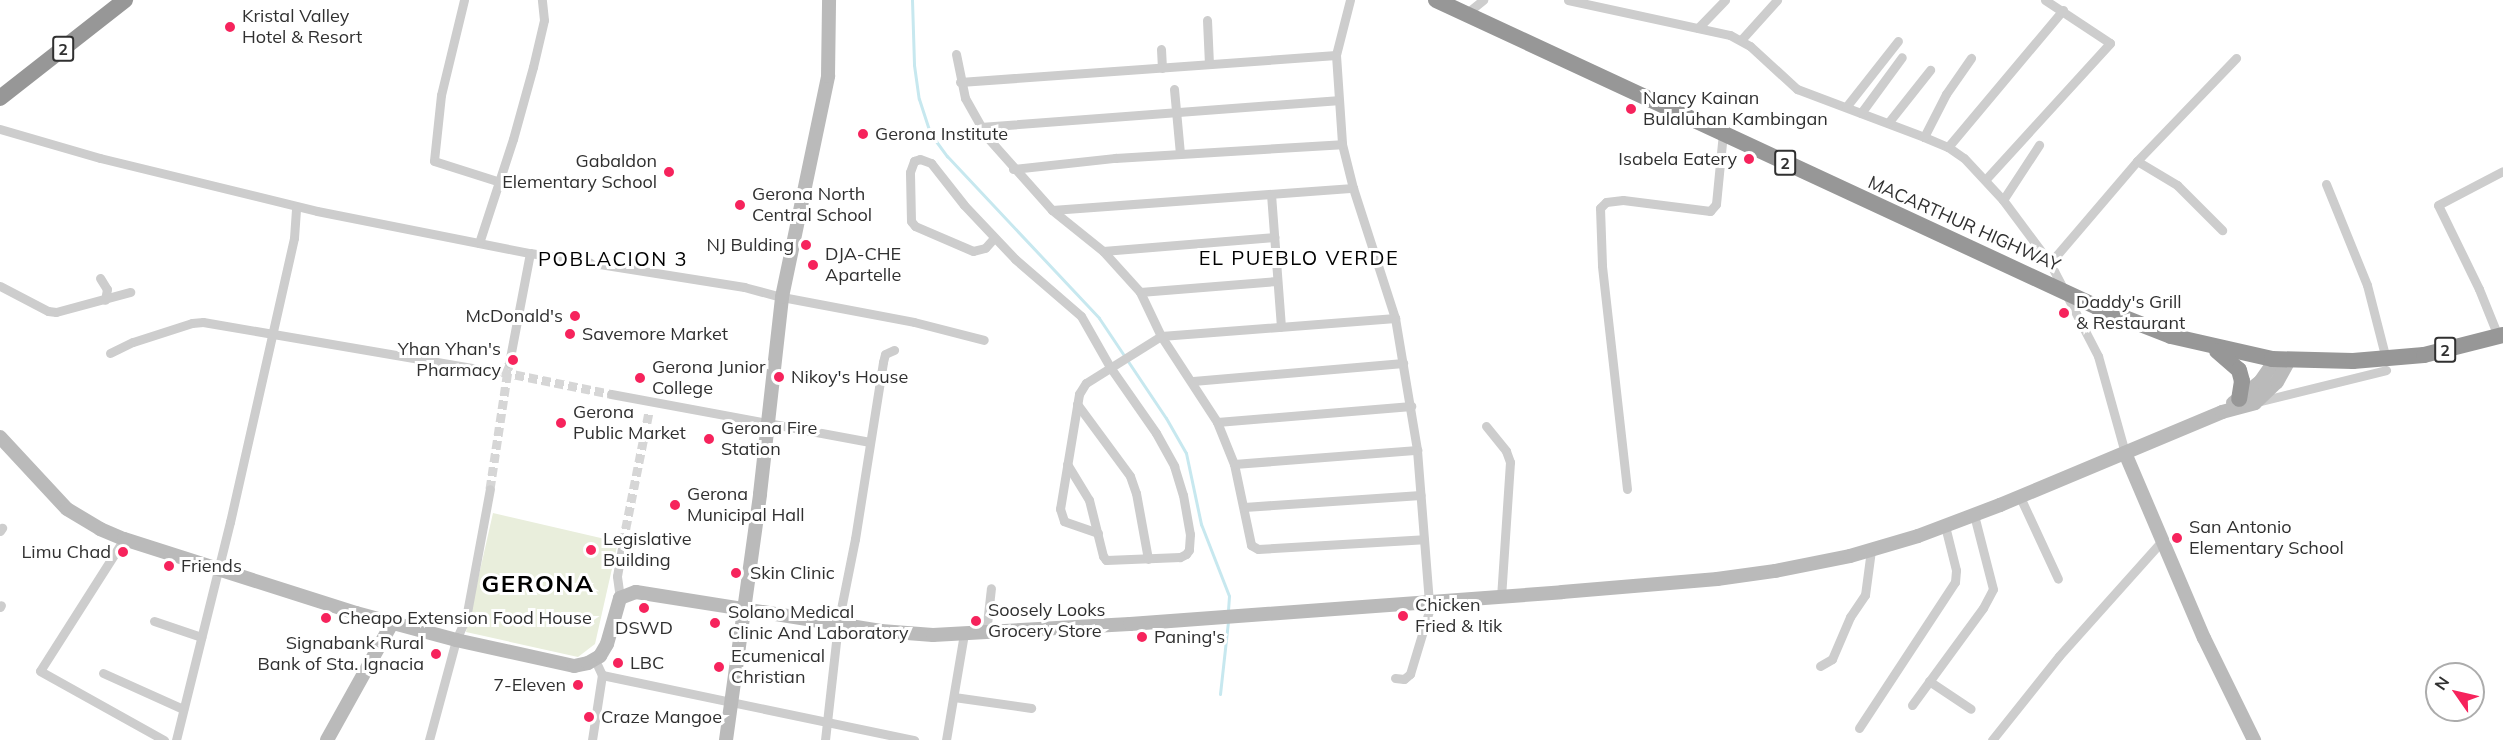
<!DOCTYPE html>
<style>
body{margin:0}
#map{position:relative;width:2503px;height:740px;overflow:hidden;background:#fff;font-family:Mulish,sans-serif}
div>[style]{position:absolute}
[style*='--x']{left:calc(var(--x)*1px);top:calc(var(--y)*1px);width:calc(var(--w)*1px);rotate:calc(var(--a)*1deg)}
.green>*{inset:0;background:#e9eedc}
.stream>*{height:3px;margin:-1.5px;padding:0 1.5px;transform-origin:1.5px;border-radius:1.5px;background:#c7e8ef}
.street-tunnel>*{height:9px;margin-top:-4.5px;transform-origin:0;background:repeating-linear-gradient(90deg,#d6d6d6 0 9px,transparent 0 13.5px)}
.street>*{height:9px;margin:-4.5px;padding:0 4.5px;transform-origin:4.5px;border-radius:4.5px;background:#cdcdcd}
.secondary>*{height:14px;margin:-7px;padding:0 7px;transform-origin:7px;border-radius:7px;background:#bababa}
.highway>*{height:16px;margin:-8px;padding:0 8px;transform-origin:8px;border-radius:8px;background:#979797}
.dots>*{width:16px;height:16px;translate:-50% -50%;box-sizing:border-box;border:3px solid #fff;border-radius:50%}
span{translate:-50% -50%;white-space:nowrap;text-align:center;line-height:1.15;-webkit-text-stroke:6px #fff;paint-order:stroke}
.shield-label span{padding:2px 4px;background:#fff;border:2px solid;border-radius:4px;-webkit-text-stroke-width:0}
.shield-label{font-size:16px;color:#303030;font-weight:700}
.poi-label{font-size:18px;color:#303030}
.left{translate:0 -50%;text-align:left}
.right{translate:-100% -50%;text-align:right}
.street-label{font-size:18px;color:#303030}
.neighbourhood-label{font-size:20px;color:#000;letter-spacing:1.5px}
.district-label{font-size:24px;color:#000;font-weight:700;letter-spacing:1.5px}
.north{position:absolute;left:2425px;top:662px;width:60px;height:60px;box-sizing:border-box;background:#fff;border:2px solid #acacac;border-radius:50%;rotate:304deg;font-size:16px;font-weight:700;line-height:24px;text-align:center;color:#303030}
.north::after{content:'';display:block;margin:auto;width:21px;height:27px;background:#f6235c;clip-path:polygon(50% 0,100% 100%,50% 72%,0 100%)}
</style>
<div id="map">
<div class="green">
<div style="clip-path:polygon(493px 513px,618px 542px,595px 644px,578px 657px,466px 632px)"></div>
</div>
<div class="stream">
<div style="--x:912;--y:0;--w:65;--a:88.2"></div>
<div style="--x:914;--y:65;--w:34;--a:82"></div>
<div style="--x:919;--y:99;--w:36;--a:72"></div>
<div style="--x:930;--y:133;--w:29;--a:54"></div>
<div style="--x:947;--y:156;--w:222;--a:46.8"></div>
<div style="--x:1099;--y:318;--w:120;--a:56.2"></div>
<div style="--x:1166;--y:418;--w:40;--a:60.3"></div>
<div style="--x:1186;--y:453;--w:73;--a:78.1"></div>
<div style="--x:1201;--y:524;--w:77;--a:68.7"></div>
<div style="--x:1229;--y:596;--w:16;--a:94"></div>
<div style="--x:1220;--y:694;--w:73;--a:-83.7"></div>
</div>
<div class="street-tunnel">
<div style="--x:502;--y:372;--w:111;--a:11.4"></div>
<div style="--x:490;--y:489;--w:127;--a:-81.4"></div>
<div style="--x:623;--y:542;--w:133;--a:-78.7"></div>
</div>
<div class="street">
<div style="--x:464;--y:0;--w:98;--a:103.6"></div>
<div style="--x:441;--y:95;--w:66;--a:96.1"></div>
<div style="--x:434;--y:161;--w:66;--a:17.6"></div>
<div style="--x:1350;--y:0;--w:57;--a:104.3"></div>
<div style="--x:1336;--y:55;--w:89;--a:86.1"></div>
<div style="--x:1342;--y:144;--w:45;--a:76"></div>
<div style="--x:1353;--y:188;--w:137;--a:72.1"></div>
<div style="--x:1395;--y:318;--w:134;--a:80.5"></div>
<div style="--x:1417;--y:450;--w:152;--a:85.5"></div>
<div style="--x:1568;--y:0;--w:166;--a:12.2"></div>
<div style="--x:1730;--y:35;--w:23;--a:29"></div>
<div style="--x:1750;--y:46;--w:64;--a:42.5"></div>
<div style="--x:1797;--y:89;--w:136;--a:20.7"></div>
<div style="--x:1924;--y:137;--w:26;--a:23"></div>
<div style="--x:1948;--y:147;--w:19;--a:35"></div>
<div style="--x:1964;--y:158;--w:57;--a:47.1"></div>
<div style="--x:2003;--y:200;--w:79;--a:53.3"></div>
<div style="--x:2050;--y:263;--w:105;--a:62.7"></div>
<div style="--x:2098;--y:356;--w:101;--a:74.4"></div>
<div style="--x:1467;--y:13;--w:21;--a:-39"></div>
<div style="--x:1207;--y:20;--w:44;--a:87.4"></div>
<div style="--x:1698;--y:28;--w:39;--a:-46"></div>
<div style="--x:1741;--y:40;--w:54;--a:-48"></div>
<div style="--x:1161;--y:49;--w:19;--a:87"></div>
<div style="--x:956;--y:54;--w:45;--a:78.4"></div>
<div style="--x:965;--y:98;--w:45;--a:60.6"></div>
<div style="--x:987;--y:137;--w:98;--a:48.3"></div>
<div style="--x:1052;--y:210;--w:65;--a:38.8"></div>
<div style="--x:1103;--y:251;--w:55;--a:47.9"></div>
<div style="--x:1140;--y:292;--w:49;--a:64.5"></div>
<div style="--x:1161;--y:336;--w:103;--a:56.9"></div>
<div style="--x:1217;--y:422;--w:45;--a:68"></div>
<div style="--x:1234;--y:464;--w:83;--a:78.1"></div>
<div style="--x:1251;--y:545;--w:8;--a:30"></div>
<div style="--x:1258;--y:549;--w:166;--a:-3.4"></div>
<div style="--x:960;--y:82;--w:377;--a:-4.1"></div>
<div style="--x:1174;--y:89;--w:65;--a:84.7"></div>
<div style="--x:1846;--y:107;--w:84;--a:-51.8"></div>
<div style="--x:1861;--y:113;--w:69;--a:-53.8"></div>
<div style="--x:1888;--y:123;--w:68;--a:-51.6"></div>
<div style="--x:980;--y:127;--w:358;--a:-4.3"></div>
<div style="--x:0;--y:129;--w:104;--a:16.2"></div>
<div style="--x:100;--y:158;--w:223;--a:13.7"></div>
<div style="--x:317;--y:211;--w:217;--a:11.2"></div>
<div style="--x:530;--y:253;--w:217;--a:9"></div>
<div style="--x:744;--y:287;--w:39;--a:15"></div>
<div style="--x:782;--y:297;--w:134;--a:10.7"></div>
<div style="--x:914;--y:322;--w:72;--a:14.4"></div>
<div style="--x:1924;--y:137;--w:48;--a:-62.9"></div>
<div style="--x:1946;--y:94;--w:44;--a:-55.2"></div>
<div style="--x:1948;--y:147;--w:179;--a:-50"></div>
<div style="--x:2137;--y:161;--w:47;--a:31"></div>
<div style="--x:2177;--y:185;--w:64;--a:45"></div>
<div style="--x:1013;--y:169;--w:103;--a:-6.2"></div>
<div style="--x:1115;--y:158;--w:227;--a:-3.5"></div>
<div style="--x:1986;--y:179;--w:184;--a:-47.6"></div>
<div style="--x:2110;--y:43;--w:78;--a:-146.5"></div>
<div style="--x:2326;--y:184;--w:109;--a:67.9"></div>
<div style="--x:2367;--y:285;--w:76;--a:75.6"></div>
<div style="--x:1271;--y:194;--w:133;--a:85.7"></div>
<div style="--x:2003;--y:200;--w:66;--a:-56.8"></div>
<div style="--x:1052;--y:210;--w:302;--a:-4.2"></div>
<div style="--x:994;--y:238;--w:13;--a:132"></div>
<div style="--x:985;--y:248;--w:12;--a:166"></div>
<div style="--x:973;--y:251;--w:63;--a:-156.7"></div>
<div style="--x:915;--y:226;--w:6;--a:-129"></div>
<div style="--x:911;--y:221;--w:49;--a:-91.2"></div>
<div style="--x:910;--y:172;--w:12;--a:-70"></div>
<div style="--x:914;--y:161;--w:6;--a:-18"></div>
<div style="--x:920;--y:159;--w:12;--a:20"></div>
<div style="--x:931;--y:163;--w:53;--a:51.8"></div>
<div style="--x:964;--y:205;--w:74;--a:46.6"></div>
<div style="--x:1015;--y:259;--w:87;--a:40.8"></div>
<div style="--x:1081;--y:316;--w:59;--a:60.4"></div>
<div style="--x:1110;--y:367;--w:80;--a:55.1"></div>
<div style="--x:1156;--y:433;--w:38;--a:61"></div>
<div style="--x:1174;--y:466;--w:30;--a:73"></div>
<div style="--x:1183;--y:495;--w:40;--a:80"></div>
<div style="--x:1190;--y:534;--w:16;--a:94"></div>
<div style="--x:1189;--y:550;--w:5;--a:127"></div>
<div style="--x:1186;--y:554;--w:7;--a:153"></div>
<div style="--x:1180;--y:557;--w:74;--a:177.7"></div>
<div style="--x:1106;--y:560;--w:5;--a:-127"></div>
<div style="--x:1103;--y:556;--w:58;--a:-104"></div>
<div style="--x:1089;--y:500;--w:42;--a:-121.4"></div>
<div style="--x:479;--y:243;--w:109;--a:-71.9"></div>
<div style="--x:513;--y:139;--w:75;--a:-74.5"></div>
<div style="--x:533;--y:67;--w:48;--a:-76.8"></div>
<div style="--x:544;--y:20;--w:20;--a:-96"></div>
<div style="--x:1103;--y:251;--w:172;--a:-4.7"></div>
<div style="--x:2050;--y:263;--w:134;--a:-49.5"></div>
<div style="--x:2137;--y:161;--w:143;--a:-46.1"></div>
<div style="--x:100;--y:278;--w:13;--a:58"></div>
<div style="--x:107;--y:289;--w:11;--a:100"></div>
<div style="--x:0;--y:286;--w:54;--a:27.5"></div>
<div style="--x:48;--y:311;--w:8;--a:7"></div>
<div style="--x:56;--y:312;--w:77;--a:-15.1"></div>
<div style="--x:1140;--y:292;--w:137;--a:-4.6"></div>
<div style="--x:2498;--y:336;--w:51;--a:-112"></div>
<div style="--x:2479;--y:289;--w:93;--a:-116"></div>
<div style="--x:2438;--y:205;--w:73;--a:-27.6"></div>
<div style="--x:110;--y:353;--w:25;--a:-26"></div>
<div style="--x:133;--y:342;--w:62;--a:-17.9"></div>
<div style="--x:192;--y:323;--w:11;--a:-5"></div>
<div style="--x:203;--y:322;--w:298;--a:9.7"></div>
<div style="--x:509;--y:363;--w:112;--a:-79.2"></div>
<div style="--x:1193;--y:381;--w:211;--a:-4.9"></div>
<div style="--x:611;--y:394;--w:262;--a:10.5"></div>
<div style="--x:2257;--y:402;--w:133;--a:-13.9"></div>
<div style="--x:1077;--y:404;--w:89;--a:53.6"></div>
<div style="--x:1130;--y:476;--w:18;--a:71"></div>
<div style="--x:1136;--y:493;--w:67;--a:79.7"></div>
<div style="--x:1217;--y:422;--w:195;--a:-4.7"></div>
<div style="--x:1486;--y:426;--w:32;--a:51"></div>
<div style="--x:1506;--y:451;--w:12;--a:70"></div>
<div style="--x:1510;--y:462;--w:134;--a:93.8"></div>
<div style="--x:1234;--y:464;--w:184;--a:-4.4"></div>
<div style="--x:1627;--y:489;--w:225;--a:-96.4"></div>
<div style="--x:1602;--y:265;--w:57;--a:-92"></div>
<div style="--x:1600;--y:208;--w:8;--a:-45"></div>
<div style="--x:1606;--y:202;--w:17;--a:-7"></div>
<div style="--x:1623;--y:200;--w:88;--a:7.2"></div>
<div style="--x:1710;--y:211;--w:9;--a:-49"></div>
<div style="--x:1716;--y:204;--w:71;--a:-84.4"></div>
<div style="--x:2020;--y:497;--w:90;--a:65.1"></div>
<div style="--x:1244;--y:507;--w:177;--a:-3.9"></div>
<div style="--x:0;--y:531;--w:4;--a:-56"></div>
<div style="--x:1098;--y:533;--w:36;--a:-161"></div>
<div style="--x:1064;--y:521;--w:13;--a:-108"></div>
<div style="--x:1060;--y:509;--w:117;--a:-80.6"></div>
<div style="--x:1079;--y:394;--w:13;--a:-58"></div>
<div style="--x:1086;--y:383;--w:89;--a:-32.1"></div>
<div style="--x:1161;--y:336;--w:235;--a:-4.4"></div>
<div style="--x:124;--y:539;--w:156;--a:122.5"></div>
<div style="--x:40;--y:671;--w:142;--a:29.1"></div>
<div style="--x:620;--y:598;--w:22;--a:-98"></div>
<div style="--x:617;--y:576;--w:35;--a:-80"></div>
<div style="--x:0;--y:607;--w:2;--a:-63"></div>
<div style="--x:154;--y:621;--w:50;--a:18.8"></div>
<div style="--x:986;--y:633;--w:45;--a:-83.7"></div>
<div style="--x:1820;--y:666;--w:14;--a:-30"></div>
<div style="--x:1832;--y:659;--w:46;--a:-66.8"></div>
<div style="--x:1850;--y:617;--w:27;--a:-56"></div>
<div style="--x:1865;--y:595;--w:45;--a:-82.4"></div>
<div style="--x:103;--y:673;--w:88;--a:24.2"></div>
<div style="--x:602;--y:675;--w:319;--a:11.8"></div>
<div style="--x:1395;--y:678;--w:9;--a:6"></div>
<div style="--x:1404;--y:679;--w:8;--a:-40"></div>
<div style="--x:1410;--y:674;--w:76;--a:-73.2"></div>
<div style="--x:1929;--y:681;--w:50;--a:33.7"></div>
<div style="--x:954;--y:697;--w:78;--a:8.1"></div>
<div style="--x:1912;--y:705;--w:120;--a:-53.8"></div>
<div style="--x:1983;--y:608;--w:21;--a:-62"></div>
<div style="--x:1993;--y:589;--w:76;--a:-104.4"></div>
<div style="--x:1859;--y:728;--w:175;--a:-56.7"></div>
<div style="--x:1955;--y:582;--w:12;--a:-85"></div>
<div style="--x:1956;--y:570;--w:45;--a:-104"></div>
<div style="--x:176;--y:740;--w:225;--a:-76.1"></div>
<div style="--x:230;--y:522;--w:291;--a:-77.3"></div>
<div style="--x:294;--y:238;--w:31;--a:-86"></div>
<div style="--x:429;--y:740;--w:104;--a:-74.9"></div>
<div style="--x:456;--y:640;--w:24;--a:-66"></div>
<div style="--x:466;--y:618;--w:131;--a:-79.5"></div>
<div style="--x:592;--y:740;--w:66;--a:-81.3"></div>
<div style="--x:602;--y:675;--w:17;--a:-115"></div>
<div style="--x:825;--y:740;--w:117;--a:-83.6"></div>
<div style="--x:838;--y:624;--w:87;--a:-78.7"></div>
<div style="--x:855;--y:539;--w:179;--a:-81"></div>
<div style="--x:883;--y:362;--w:8;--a:-76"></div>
<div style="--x:885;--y:354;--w:10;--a:-24"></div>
<div style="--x:946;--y:740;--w:108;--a:-80.4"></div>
<div style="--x:1992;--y:740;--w:107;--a:-51.4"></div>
<div style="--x:2059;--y:656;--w:154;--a:-48.2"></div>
</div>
<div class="secondary">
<div style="--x:2233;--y:403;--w:34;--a:-38"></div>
<div style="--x:2260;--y:382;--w:21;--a:-55"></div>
<div style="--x:2272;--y:365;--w:6;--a:-90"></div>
<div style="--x:0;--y:437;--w:98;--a:47.1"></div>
<div style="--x:67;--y:509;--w:39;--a:31"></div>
<div style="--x:100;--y:529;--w:26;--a:23"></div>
<div style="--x:124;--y:539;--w:244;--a:17.7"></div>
<div style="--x:356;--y:613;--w:104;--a:15.1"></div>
<div style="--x:456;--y:640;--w:121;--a:12.4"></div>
<div style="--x:574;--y:666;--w:14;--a:-12"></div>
<div style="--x:588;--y:663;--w:14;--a:-30"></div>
<div style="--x:600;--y:656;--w:14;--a:-60"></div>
<div style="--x:607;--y:644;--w:48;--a:-74.2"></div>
<div style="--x:620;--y:598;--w:17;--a:-21"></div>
<div style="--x:636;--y:592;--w:248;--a:9"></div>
<div style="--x:881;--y:631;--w:52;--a:4.4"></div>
<div style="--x:933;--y:635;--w:197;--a:-3.2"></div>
<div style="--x:1130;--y:624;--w:433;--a:-4.2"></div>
<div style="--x:1562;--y:592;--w:156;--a:-4.8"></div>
<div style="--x:1717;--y:579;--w:59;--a:-7.9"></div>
<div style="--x:1775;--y:571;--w:76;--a:-11.3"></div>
<div style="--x:1850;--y:556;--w:71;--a:-16.4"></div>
<div style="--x:1918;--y:536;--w:88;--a:-20.7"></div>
<div style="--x:2000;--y:505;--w:241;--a:-22.7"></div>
<div style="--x:2222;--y:412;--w:34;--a:-15"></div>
<div style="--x:2255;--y:403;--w:30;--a:-44"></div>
<div style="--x:2277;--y:382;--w:25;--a:-61"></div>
<div style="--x:2125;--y:453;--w:201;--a:66.9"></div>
<div style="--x:2204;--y:638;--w:114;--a:63.9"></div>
<div style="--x:327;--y:740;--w:134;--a:-60.9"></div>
<div style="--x:726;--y:740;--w:248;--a:-82.1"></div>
<div style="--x:760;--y:494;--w:198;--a:-83.6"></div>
<div style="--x:782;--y:297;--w:226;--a:-78.2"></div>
<div style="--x:828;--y:76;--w:76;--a:-89.2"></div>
</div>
<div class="highway">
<div style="--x:1436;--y:0;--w:729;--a:24.91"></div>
<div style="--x:2097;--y:307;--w:79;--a:21.4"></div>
<div style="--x:2171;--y:336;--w:104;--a:12.8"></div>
<div style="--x:2272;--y:359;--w:81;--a:1.4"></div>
<div style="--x:2353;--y:361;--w:71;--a:-4.8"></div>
<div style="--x:2424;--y:355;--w:81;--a:-14.2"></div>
<div style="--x:0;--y:98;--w:159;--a:-38.1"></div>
<div style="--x:2217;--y:351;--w:29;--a:41"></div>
<div style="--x:2239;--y:370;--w:11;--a:75"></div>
<div style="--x:2242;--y:381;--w:18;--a:99"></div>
</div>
<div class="dots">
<div style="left:230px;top:27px;background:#f6235c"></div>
<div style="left:1631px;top:109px;background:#f6235c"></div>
<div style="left:863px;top:134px;background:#f6235c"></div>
<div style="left:1749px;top:159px;background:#f6235c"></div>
<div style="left:669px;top:172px;background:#f6235c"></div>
<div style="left:740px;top:205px;background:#f6235c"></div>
<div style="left:806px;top:245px;background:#f6235c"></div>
<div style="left:813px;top:265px;background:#f6235c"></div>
<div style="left:2064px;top:313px;background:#f6235c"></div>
<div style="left:575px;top:316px;background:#f6235c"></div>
<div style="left:570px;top:334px;background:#f6235c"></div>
<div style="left:513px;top:360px;background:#f6235c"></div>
<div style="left:779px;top:377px;background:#f6235c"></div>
<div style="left:640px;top:378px;background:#f6235c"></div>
<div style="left:561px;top:423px;background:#f6235c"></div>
<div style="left:709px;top:439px;background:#f6235c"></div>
<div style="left:675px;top:505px;background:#f6235c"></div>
<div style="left:2177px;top:538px;background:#f6235c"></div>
<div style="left:591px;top:550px;background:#f6235c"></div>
<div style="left:123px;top:552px;background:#f6235c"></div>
<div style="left:169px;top:566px;background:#f6235c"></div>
<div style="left:736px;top:573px;background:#f6235c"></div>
<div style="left:644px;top:608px;background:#f6235c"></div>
<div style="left:1403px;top:616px;background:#f6235c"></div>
<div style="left:326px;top:618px;background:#f6235c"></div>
<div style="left:976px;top:621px;background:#f6235c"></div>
<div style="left:715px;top:623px;background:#f6235c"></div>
<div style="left:1142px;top:637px;background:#f6235c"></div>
<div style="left:436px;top:654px;background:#f6235c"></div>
<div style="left:618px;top:663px;background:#f6235c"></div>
<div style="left:719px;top:667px;background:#f6235c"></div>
<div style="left:578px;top:685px;background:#f6235c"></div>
<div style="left:589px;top:717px;background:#f6235c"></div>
</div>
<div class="shield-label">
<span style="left:63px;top:49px">2</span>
<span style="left:1785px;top:163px">2</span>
<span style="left:2445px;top:350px">2</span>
</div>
<div class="poi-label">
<span class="left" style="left:242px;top:27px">Kristal Valley<br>Hotel &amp; Resort</span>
<span class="left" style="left:1643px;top:109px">Nancy Kainan<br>Bulaluhan Kambingan</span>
<span class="left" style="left:875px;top:134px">Gerona Institute</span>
<span class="right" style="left:1737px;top:159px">Isabela Eatery</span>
<span class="right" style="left:657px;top:172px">Gabaldon<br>Elementary School</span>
<span class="left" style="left:752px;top:205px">Gerona North<br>Central School</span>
<span class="right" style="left:794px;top:245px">NJ Bulding</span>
<span class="left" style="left:825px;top:265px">DJA-CHE<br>Apartelle</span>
<span class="left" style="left:2076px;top:313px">Daddy's Grill<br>&amp; Restaurant</span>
<span class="right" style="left:563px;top:316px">McDonald's</span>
<span class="left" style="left:582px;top:334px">Savemore Market</span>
<span class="right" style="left:501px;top:360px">Yhan Yhan's<br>Pharmacy</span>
<span class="left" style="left:652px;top:378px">Gerona Junior<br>College</span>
<span class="left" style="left:791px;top:377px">Nikoy's House</span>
<span class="left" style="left:573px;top:423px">Gerona<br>Public Market</span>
<span class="left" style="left:721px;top:439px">Gerona Fire<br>Station</span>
<span class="left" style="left:687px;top:505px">Gerona<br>Municipal Hall</span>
<span class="left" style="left:2189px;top:538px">San Antonio<br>Elementary School</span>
<span class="left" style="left:603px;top:550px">Legislative<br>Building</span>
<span class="right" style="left:111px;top:552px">Limu Chad</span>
<span class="left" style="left:181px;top:566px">Friends</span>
<span class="left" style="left:750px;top:573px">Skin Clinic</span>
<span class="left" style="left:1415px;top:616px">Chicken<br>Fried &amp; Itik</span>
<span class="left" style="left:988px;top:621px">Soosely Looks<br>Grocery Store</span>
<span class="left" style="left:728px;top:623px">Solano Medical<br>Clinic And Laboratory</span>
<span class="left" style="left:338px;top:618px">Cheapo Extension Food House</span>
<span style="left:644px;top:628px">DSWD</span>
<span class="left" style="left:1154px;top:637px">Paning's</span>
<span class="right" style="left:424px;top:654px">Signabank Rural<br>Bank of Sta. Ignacia</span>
<span class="left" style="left:731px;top:667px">Ecumenical<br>Christian</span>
<span class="left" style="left:630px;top:663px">LBC</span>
<span class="right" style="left:566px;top:685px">7-Eleven</span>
<span class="left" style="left:601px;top:717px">Craze Mangoe</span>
</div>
<div class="street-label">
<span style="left:1964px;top:224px;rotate:24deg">MACARTHUR HIGHWAY</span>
</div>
<div class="neighbourhood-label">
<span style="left:1299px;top:257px">EL PUEBLO VERDE</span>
<span style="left:613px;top:258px">POBLACION 3</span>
</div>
<div class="district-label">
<span style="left:538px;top:584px">GERONA</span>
</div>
<div class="north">N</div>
</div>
